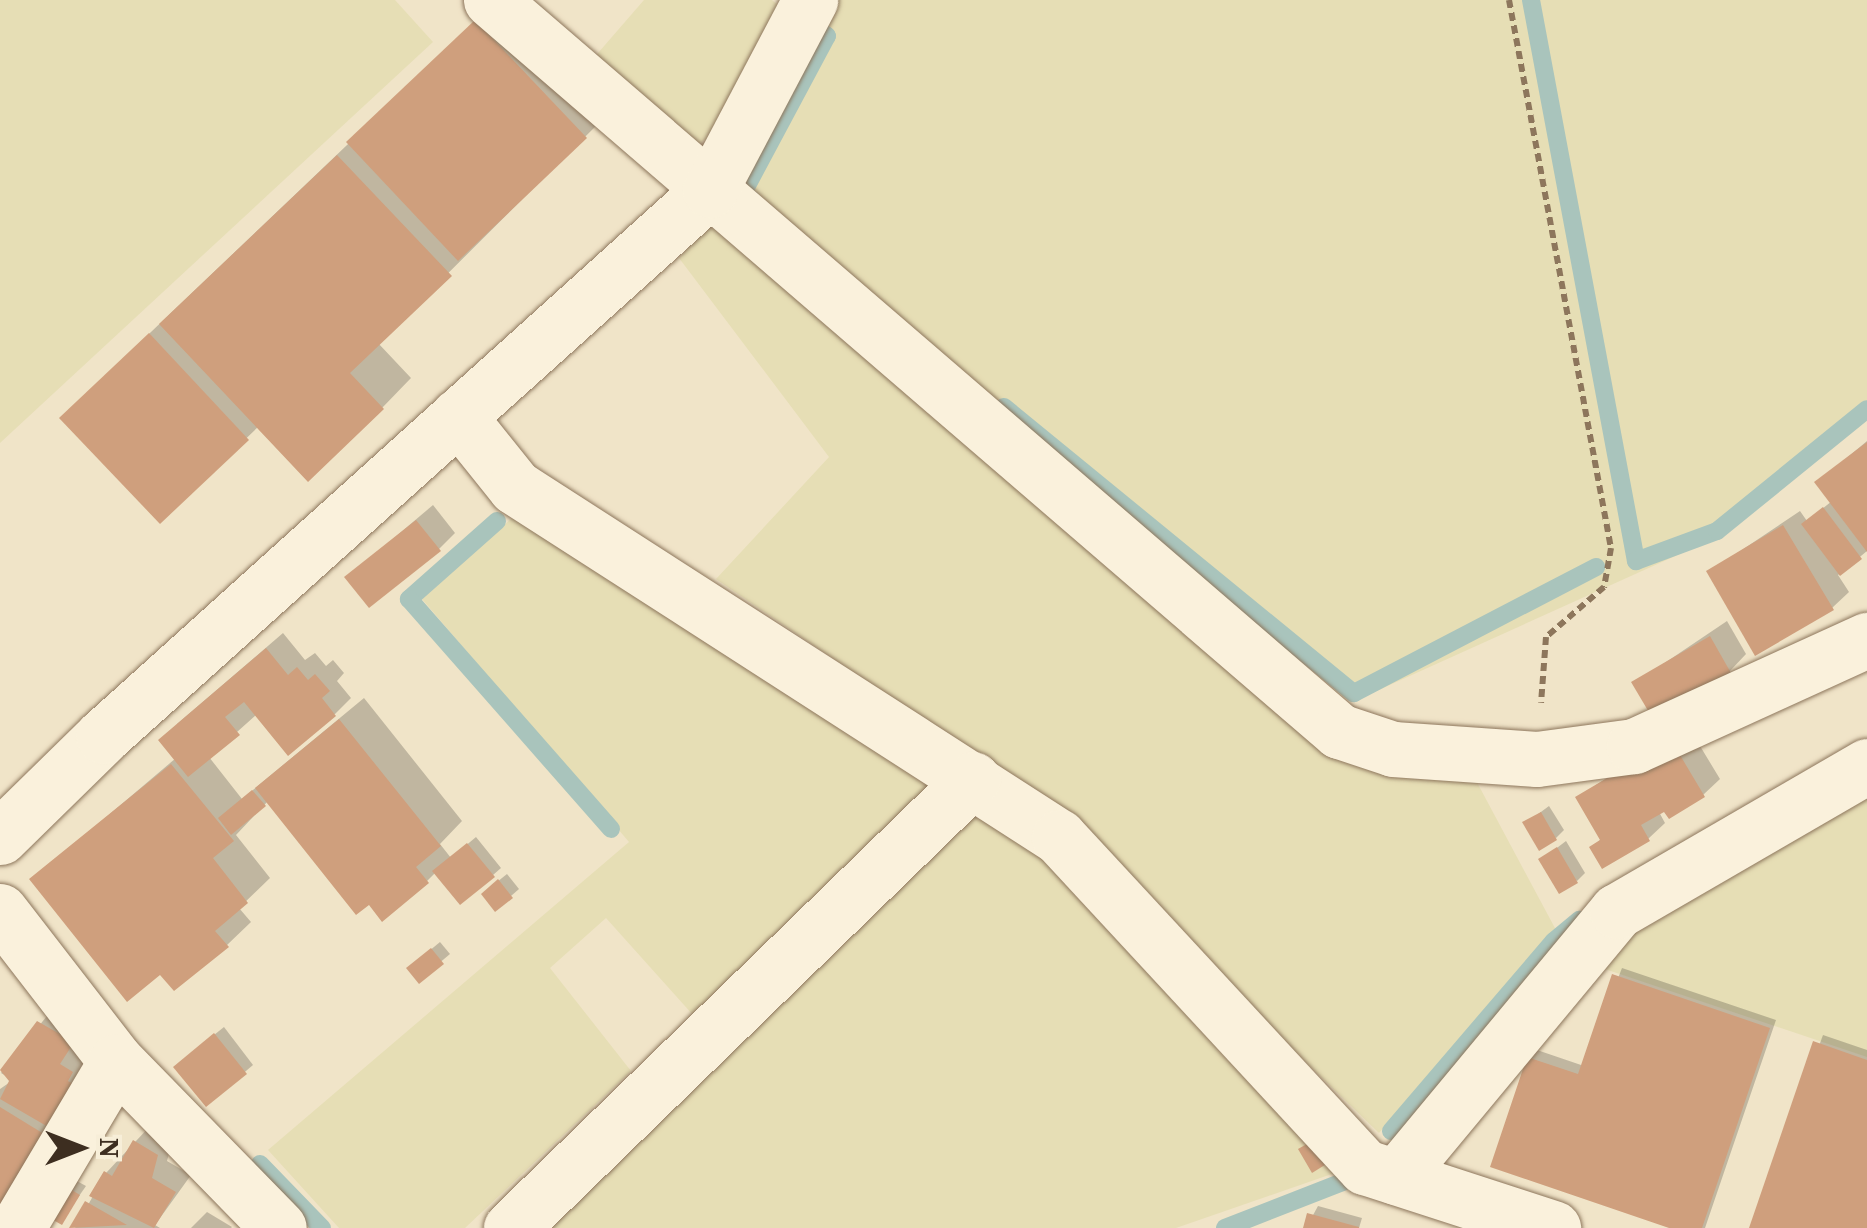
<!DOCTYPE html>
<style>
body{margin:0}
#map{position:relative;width:1867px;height:1228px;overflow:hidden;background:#f0e4c8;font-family:"Source Serif 4",serif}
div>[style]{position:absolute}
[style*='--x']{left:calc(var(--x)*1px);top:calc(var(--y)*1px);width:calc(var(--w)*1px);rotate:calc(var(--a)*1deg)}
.farmland>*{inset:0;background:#e6deb5}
.shadow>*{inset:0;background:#0003}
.stream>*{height:18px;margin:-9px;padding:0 9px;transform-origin:9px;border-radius:9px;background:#a9c4bc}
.building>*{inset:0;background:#cf9f7d}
.path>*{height:6px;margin-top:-3px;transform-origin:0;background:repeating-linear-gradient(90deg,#8d765c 0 8px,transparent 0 13px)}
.roads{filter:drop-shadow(0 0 2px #8d765c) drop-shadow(0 0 2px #8d765c)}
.minor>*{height:55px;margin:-27.5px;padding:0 27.5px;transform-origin:27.5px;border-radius:27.5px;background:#faf1dc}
span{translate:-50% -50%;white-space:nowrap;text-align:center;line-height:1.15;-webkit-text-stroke:8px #f7eed8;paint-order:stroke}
.north{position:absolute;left:30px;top:1098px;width:100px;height:100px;-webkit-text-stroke:8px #f7eed8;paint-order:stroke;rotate:90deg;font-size:28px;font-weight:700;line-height:40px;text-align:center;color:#3d2e20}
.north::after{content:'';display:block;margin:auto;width:35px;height:45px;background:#3d2e20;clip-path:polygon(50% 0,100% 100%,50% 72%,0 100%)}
</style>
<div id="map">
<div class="farmland">
<div style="clip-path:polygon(0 0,395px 0,433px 42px,0 443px)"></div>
<div style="clip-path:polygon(644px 0,772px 0,779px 6px,710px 137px,690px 148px,585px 68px)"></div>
<div style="clip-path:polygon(831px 0,1867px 0,1867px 414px,1724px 534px,1352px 702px,730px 191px)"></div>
<div style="clip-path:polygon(711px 221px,1332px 744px,1472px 773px,1556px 930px,1379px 1133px,1019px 785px,716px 579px,829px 457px,679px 258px)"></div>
<div style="clip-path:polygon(512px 518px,924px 761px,930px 800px,693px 1015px,606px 918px,550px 968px,631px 1071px,465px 1228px,339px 1228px,268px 1150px,629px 842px,422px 599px)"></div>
<div style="clip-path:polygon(1867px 786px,1867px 1057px,1587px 963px,1633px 922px)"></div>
<div style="clip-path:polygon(960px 810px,1000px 815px,1349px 1168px,1176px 1228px,522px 1228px)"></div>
</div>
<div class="shadow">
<div style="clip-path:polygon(499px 0,609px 113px,378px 343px,411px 378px,382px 408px,259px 426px,160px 521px,86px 394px)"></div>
<div style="clip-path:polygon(1867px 441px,1867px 551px,1838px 575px,1849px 592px,1832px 608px,1709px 572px,1800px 511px,1807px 521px,1832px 501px,1818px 482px)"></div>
<div style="clip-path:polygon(433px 505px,455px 533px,439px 549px,348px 577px)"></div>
<div style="clip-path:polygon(1727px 621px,1746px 654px,1730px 671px,1635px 683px)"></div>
<div style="clip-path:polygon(283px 633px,305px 660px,315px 653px,326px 666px,333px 660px,344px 673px,337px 681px,351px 698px,335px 714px,257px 714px,209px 757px,242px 799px,364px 698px,462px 821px,440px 844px,451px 858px,476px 837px,501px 868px,493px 875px,436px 872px,427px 881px,268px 801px,236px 835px,270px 878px,239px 908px,251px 922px,227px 945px,161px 971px,32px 880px,176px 758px,177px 724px)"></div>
<div style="clip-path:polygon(1680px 730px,1697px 741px,1720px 779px,1703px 795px,1659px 812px,1665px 823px,1648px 839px,1592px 848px,1602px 838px,1578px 797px)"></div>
<div style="clip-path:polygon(1549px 806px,1564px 830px,1556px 838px,1526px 823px)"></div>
<div style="clip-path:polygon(1566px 841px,1585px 873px,1577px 881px,1541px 860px)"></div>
<div style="clip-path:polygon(507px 874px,519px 889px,511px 896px,492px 886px)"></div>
<div style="clip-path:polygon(440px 942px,450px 954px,419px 980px,417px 961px)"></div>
<div style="clip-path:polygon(1622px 968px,1776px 1020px,1705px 1228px,1676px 1228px,1529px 1058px,1537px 1050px,1584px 1066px)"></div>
<div style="clip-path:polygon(55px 1006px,88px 1055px,0 1207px,0 1089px,13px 1080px,1px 1073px)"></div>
<div style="clip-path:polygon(224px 1027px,253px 1065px,207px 1104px,184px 1059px)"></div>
<div style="clip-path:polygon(1823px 1035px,1867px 1050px,1867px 1228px,1752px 1228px)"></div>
<div style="clip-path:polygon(151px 1125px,173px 1138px,167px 1161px,191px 1175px,155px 1225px,160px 1228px,75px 1228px,106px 1173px)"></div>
<div style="clip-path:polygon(75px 1180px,86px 1186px,61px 1222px,51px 1216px)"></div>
<div style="clip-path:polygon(1318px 1206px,1362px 1218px,1359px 1228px,1306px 1228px)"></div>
<div style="clip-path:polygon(207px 1212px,232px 1227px,231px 1228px,191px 1228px)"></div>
</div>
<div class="stream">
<div style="--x:1531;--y:0;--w:571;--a:79.4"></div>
<div style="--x:1636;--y:561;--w:86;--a:-20.3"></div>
<div style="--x:1717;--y:531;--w:193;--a:-39.1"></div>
<div style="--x:752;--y:200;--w:11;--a:-142"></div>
<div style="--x:743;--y:193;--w:178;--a:-61.9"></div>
<div style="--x:827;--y:36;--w:15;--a:-143"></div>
<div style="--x:1004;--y:407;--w:452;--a:39.3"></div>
<div style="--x:1354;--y:693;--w:273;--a:-27.5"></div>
<div style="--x:497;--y:521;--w:118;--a:138.4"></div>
<div style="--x:409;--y:599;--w:306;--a:48.7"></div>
<div style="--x:1391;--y:1131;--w:250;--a:-49.4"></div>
<div style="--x:1554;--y:941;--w:33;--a:-40"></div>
<div style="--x:260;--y:1164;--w:89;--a:45.9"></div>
<div style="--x:1225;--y:1228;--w:137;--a:-21.3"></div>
</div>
<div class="building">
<div style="clip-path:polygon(475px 20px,587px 138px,458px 261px,346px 142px)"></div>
<div style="clip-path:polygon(337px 155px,452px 276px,350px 373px,384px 409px,308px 482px,159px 324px)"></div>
<div style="clip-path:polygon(149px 333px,249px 440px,160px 524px,59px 418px)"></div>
<div style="clip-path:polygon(1867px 442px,1867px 552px,1814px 482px)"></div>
<div style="clip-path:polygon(1823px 507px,1862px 559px,1840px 576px,1801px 524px)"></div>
<div style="clip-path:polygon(416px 520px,441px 551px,369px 608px,344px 577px)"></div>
<div style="clip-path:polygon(1783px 525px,1834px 610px,1755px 656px,1706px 571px)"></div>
<div style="clip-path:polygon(1710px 636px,1731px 673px,1653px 719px,1631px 682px)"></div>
<div style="clip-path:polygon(266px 648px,288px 675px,297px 667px,308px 680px,315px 674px,330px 691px,322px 698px,336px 716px,288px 756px,244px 702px,225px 717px,240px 735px,188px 777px,158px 740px)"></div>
<div style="clip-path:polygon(339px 719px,441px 846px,416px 867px,429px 883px,382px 922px,369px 905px,356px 915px,255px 788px)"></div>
<div style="clip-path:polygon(1663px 745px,1672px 760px,1680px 755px,1705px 797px,1669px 819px,1664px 812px,1641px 825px,1650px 841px,1602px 869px,1589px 847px,1600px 840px,1575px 797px)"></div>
<div style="clip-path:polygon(171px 764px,234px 841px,213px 858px,248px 903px,215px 931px,229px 947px,174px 991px,160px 975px,127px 1002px,29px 879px)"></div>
<div style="clip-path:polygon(252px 790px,266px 806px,231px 835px,218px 818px)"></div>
<div style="clip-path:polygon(1541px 812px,1557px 840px,1539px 851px,1522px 822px)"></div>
<div style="clip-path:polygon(467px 843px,495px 877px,460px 905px,432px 871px)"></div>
<div style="clip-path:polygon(1557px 847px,1578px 883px,1559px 894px,1538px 859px)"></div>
<div style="clip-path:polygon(498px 879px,513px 898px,495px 912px,481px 894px)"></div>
<div style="clip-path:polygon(431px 948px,444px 964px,419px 984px,406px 968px)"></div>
<div style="clip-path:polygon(1612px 974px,1770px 1028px,1702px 1228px,1669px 1228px,1490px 1167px,1527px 1057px,1578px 1074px)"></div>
<div style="clip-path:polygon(37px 1021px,65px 1037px,71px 1047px,60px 1064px,73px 1072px,68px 1081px,75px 1085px,50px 1128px,0 1099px,9px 1081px,0 1070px)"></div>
<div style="clip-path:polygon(214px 1033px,247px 1074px,206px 1107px,173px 1067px)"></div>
<div style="clip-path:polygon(1813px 1041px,1867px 1060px,1867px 1228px,1749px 1228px)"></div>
<div style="clip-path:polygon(0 1107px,44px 1134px,0 1210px)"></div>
<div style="clip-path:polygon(133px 1140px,158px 1155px,152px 1178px,176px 1192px,154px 1228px,89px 1196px,104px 1171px,112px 1176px)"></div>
<div style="clip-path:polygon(1314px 1140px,1328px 1163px,1312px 1173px,1298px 1149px)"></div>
<div style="clip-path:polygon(65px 1186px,80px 1195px,62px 1225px,48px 1217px)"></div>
<div style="clip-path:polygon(85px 1201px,127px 1225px,69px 1228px)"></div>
<div style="clip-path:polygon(1307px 1213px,1359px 1227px,1359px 1228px,1303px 1228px)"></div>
</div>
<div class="path">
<div style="--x:1509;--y:0;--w:557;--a:79.46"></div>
<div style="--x:1611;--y:548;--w:40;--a:100"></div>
<div style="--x:1604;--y:587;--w:77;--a:139.2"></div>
<div style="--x:1546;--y:637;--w:66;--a:94.3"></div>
</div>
<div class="roads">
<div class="minor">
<div style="--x:491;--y:0;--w:1120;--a:40.76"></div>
<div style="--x:1339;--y:731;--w:57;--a:18.4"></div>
<div style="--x:1393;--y:749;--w:144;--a:4"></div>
<div style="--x:1537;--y:759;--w:98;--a:-7.6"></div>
<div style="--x:1634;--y:746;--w:256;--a:-24.5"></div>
<div style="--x:458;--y:416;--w:91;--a:51.2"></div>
<div style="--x:515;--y:487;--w:647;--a:32.76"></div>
<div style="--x:1059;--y:837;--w:450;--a:47.2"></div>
<div style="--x:1365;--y:1167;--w:198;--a:18"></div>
<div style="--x:0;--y:837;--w:144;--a:-44.4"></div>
<div style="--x:103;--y:736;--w:816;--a:-41.97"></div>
<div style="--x:710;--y:190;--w:215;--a:-62.2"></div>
<div style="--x:0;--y:911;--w:190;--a:52.3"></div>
<div style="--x:116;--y:1061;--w:233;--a:45.7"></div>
<div style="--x:1396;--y:1177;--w:346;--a:-50.3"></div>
<div style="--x:1617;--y:911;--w:289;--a:-30.1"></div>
<div style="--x:17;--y:1228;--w:194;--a:-59.3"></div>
<div style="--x:511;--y:1228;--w:644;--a:-44.18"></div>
</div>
</div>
<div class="north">N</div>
</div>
